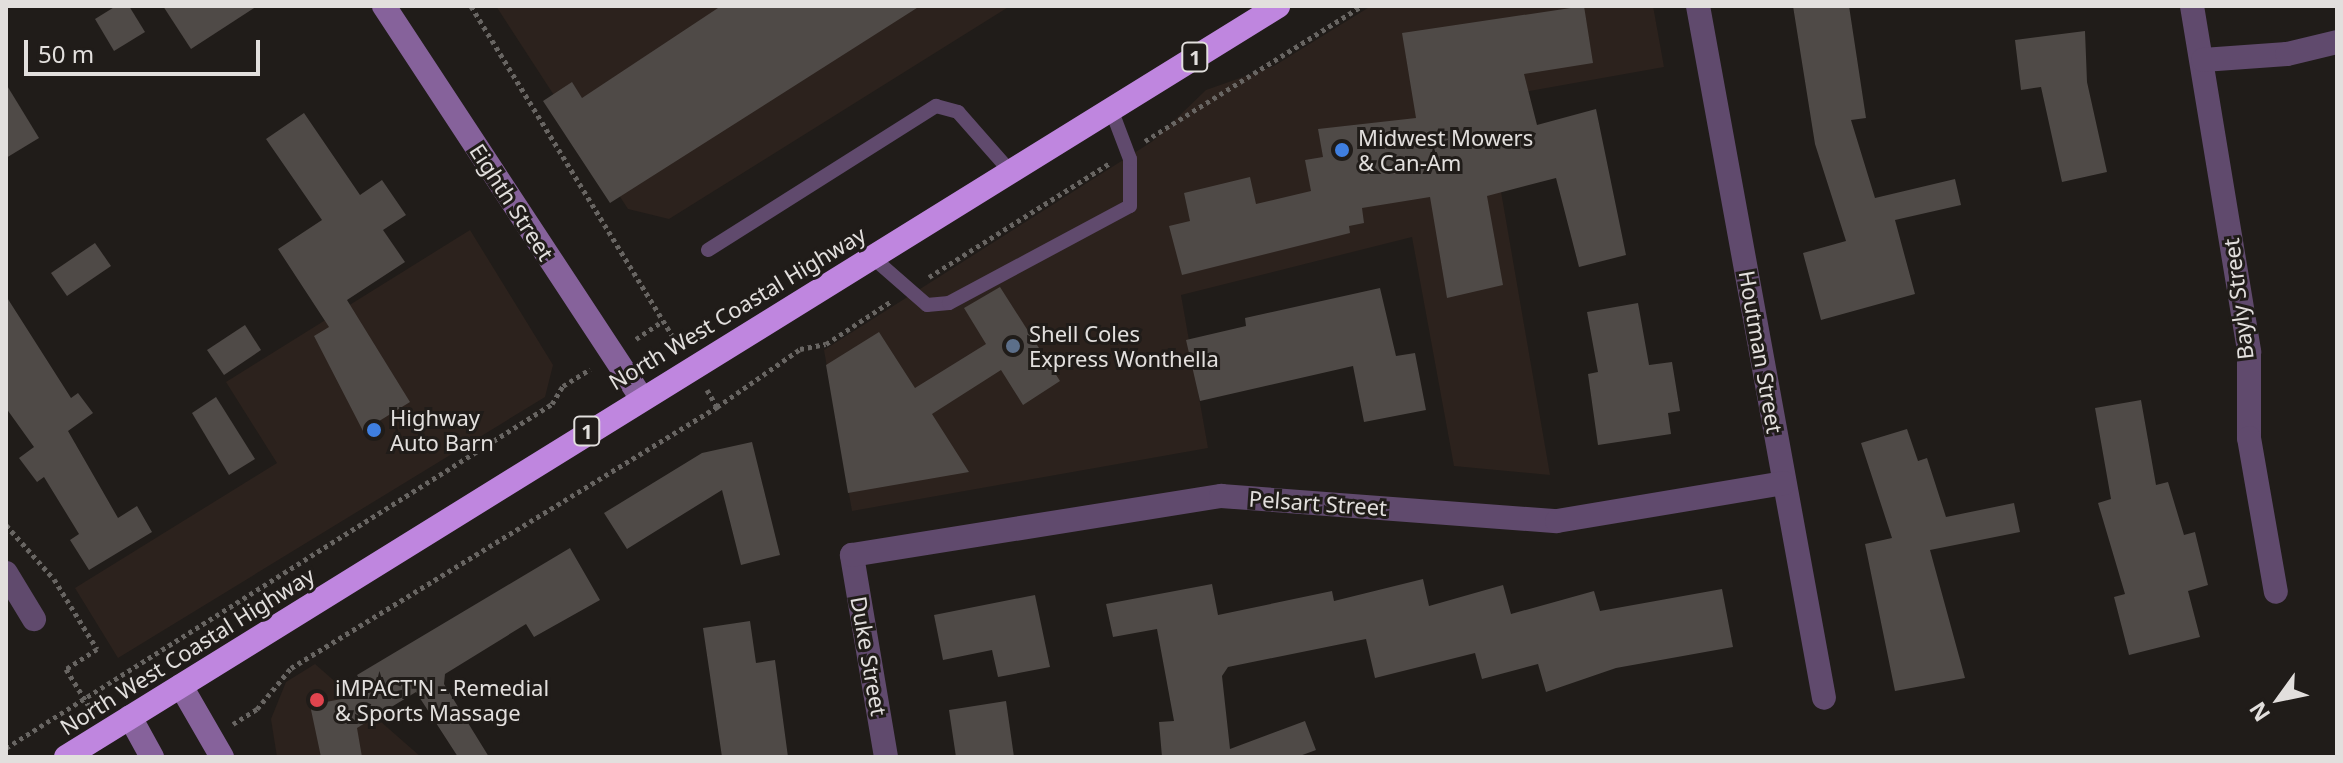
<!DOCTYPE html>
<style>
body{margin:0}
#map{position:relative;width:2343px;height:763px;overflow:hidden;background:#201c19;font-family:"Noto Sans",sans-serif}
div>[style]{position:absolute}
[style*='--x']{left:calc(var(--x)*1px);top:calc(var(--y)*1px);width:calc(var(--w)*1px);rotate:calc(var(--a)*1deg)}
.built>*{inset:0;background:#2c221d}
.building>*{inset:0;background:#4f4a47}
.path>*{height:5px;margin-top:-2.5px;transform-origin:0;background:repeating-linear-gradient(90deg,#686562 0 4px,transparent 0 8px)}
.lane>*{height:14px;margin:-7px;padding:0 7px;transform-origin:7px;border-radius:7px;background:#604a6d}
.street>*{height:24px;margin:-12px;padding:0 12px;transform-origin:12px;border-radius:12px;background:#604a6d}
.secondary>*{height:24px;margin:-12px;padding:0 12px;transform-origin:12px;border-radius:12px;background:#86629b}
.highway>*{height:24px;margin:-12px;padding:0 12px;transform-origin:12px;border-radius:12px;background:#bf86df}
.dots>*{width:22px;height:22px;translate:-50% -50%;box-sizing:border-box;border:4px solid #201c19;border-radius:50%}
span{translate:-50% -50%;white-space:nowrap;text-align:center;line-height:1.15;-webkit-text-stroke:6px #201c19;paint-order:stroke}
.shield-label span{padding:2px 6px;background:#201c19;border:2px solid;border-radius:6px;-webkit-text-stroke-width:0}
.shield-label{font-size:20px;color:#e2dfdd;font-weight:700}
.poi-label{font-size:22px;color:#e2dfdd}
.left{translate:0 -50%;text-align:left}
.street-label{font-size:22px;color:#e2dfdd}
.frame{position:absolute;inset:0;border:8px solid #e2dfdd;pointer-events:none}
.north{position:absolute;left:2239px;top:659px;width:80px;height:80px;-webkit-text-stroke:6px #201c19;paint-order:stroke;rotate:237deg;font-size:22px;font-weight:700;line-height:32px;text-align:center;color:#e2dfdd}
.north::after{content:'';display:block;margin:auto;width:28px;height:36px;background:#e2dfdd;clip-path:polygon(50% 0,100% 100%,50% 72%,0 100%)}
.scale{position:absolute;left:24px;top:40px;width:236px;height:36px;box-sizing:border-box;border:4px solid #e2dfdd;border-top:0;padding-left:10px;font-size:24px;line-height:28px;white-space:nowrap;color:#e2dfdd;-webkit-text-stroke:6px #201c19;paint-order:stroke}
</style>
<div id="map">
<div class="built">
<div style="clip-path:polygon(496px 6px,1010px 6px,669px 219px,628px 209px)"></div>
<div style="clip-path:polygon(1371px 6px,1653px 6px,1664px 67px,1485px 99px,1550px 475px,1454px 466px,1412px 237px,1181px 295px,1208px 448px,852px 511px,824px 350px,1153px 141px,1206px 90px,1274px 66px)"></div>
<div style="clip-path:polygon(470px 230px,553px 365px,545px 397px,118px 658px,75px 588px,277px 463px,226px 382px)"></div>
<div style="clip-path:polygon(315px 664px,421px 757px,277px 757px,271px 719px,286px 682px)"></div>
</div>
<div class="building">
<div style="clip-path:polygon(116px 6px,129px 6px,145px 32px,114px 51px,95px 19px)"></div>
<div style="clip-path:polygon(163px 6px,257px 6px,191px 49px)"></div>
<div style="clip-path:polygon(721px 6px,920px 6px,610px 203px,543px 101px,572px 82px,582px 98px)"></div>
<div style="clip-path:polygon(1584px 6px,1593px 63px,1524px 74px,1537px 125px,1596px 109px,1626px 255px,1579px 267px,1556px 178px,1487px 196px,1503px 285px,1447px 298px,1430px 197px,1362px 208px,1364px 223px,1349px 226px,1350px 233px,1182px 275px,1169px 226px,1190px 221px,1184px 193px,1250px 177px,1256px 204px,1311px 191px,1305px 160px,1323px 157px,1318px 129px,1416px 118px,1402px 33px)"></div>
<div style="clip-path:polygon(1793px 6px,1849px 6px,1866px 118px,1851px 120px,1875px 198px,1955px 179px,1961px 205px,1895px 220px,1915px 294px,1821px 320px,1803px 253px,1846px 241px,1815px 144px)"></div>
<div style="clip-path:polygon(2085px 31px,2087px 82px,2107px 172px,2062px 182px,2041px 87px,2021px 90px,2015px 40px)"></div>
<div style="clip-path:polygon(6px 84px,39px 138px,6px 158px)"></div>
<div style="clip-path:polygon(304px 113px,360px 195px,382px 180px,406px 215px,383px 230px,405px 262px,347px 300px,410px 402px,363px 431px,314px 336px,329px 327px,278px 249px,322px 220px,266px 139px)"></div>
<div style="clip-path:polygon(95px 243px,111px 266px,67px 296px,51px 273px)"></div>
<div style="clip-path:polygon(1000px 287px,1060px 381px,1023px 405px,1001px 370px,932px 414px,969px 472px,848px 493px,826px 365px,879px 332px,915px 388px,986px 344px,964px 308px)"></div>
<div style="clip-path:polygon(1380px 288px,1396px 356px,1415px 353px,1426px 410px,1364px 422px,1353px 366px,1200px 401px,1186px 340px,1246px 326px,1245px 318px)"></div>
<div style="clip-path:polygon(6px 296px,71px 398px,78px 393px,93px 413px,68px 431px,118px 518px,137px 506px,152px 532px,89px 570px,70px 540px,79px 534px,44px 477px,37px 482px,19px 458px,34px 447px,6px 408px)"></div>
<div style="clip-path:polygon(1638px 303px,1649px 365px,1672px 362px,1680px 411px,1668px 413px,1671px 434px,1598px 445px,1588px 374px,1598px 372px,1587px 312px)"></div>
<div style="clip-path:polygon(245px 325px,261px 350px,224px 375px,207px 350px)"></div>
<div style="clip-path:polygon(216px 397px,255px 459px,229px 475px,192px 413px)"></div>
<div style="clip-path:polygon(2141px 400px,2156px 485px,2168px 482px,2184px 535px,2195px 532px,2208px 585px,2188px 591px,2200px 637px,2129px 655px,2114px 597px,2125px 594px,2098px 503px,2111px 499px,2095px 408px)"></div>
<div style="clip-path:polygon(1907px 429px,1918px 461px,1927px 458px,1946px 517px,2014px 503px,2020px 532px,1930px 550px,1965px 678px,1895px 691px,1865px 544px,1892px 538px,1861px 443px)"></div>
<div style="clip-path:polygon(752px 442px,780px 555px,741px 565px,722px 490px,627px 549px,604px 513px,702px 453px)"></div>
<div style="clip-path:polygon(570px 548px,600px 600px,534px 637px,526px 624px,445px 674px,444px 684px,489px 757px,458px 757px,416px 692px,357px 728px,362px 757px,321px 757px,310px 705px,368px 694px,357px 675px)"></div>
<div style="clip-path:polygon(1423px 579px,1429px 606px,1503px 585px,1511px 614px,1594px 591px,1600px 611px,1722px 589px,1733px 647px,1616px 668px,1546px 692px,1538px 664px,1482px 679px,1475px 653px,1375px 678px,1366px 639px,1228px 667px,1222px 676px,1230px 749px,1305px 721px,1316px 750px,1297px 757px,1162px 757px,1159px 722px,1174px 721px,1157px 629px,1113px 637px,1106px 604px,1212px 584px,1218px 615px,1332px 591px,1334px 601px)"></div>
<div style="clip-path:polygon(1035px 595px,1050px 667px,998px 677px,992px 650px,943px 660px,934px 615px)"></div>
<div style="clip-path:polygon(750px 621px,756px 663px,775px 660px,788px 757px,722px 757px,703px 628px)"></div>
<div style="clip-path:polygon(1006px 701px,1014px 757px,956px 757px,949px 710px)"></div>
</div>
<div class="path">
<div style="--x:471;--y:6;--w:401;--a:58.6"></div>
<div style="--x:1145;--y:141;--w:256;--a:-31.9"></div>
<div style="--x:929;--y:277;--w:214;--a:-32.2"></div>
<div style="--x:636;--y:339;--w:32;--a:-34"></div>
<div style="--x:717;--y:407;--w:101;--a:-34.9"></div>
<div style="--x:800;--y:349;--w:26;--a:-11"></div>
<div style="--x:826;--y:344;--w:77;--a:-33.3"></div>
<div style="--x:6;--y:525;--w:72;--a:48.4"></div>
<div style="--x:54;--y:579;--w:82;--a:58.4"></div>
<div style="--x:97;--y:649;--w:37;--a:147"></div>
<div style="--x:66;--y:669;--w:49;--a:58.2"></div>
<div style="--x:233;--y:724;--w:28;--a:-32"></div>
<div style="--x:257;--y:709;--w:53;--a:-50.3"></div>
<div style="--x:291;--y:668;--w:500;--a:-31.5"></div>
<div style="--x:717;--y:407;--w:20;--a:-120"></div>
<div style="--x:6;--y:748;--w:645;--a:-32.21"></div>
<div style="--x:552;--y:404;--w:21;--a:-59"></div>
<div style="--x:563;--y:386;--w:32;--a:-32"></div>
</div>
<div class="lane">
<div style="--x:708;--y:250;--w:270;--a:-32.3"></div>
<div style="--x:936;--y:106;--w:23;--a:15"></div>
<div style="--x:958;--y:112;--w:79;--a:48.6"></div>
<div style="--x:872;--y:257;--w:73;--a:41.1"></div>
<div style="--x:927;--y:305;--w:22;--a:-5"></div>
<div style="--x:949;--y:303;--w:205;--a:-28.2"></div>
<div style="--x:1130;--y:206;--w:47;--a:-90"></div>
<div style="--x:1130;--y:159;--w:53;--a:-110.8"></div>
</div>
<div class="street">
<div style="--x:1698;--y:6;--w:703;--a:79.68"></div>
<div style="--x:2192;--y:6;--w:351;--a:80.6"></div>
<div style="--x:2249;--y:352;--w:86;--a:90"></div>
<div style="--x:2249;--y:438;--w:156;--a:80.1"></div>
<div style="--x:2203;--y:60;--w:84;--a:-4.1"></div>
<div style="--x:2287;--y:54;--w:51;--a:-13.5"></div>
<div style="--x:6;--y:573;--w:54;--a:58.7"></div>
<div style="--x:886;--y:757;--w:205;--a:-99.6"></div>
<div style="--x:852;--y:555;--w:374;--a:-9.1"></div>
<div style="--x:1221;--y:496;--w:337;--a:4.3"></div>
<div style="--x:1557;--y:521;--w:230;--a:-9.5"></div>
</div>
<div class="secondary">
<div style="--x:384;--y:6;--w:468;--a:56.7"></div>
<div style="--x:181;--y:686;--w:82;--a:60"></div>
<div style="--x:130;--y:717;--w:46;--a:61.2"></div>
</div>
<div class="highway">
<div style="--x:66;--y:757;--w:1426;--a:-31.78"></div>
</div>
<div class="dots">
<div style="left:1342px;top:150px;background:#3f7fe0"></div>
<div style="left:1013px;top:346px;background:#5c6f8a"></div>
<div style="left:374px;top:430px;background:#3f7fe0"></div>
<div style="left:317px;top:700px;background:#e0444e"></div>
</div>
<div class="shield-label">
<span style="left:1195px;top:57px">1</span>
<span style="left:587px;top:431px">1</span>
</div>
<div class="poi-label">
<span class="left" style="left:1358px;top:150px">Midwest Mowers<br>&amp; Can-Am</span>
<span class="left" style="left:1029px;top:346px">Shell Coles<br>Express Wonthella</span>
<span class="left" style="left:390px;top:430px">Highway<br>Auto Barn</span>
<span class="left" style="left:335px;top:700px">iMPACT'N - Remedial<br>&amp; Sports Massage</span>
</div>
<div class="street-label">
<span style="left:512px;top:202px;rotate:57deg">Eighth Street</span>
<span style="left:2238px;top:299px;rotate:-97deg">Bayly Street</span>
<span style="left:737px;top:308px;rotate:-31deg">North West Coastal Highway</span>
<span style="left:1761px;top:352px;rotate:80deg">Houtman Street</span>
<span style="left:1318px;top:503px;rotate:4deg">Pelsart Street</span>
<span style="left:187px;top:651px;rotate:-32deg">North West Coastal Highway</span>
<span style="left:869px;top:656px;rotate:80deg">Duke Street</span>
</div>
<div class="frame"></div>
<div class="north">N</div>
<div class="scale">50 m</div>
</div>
